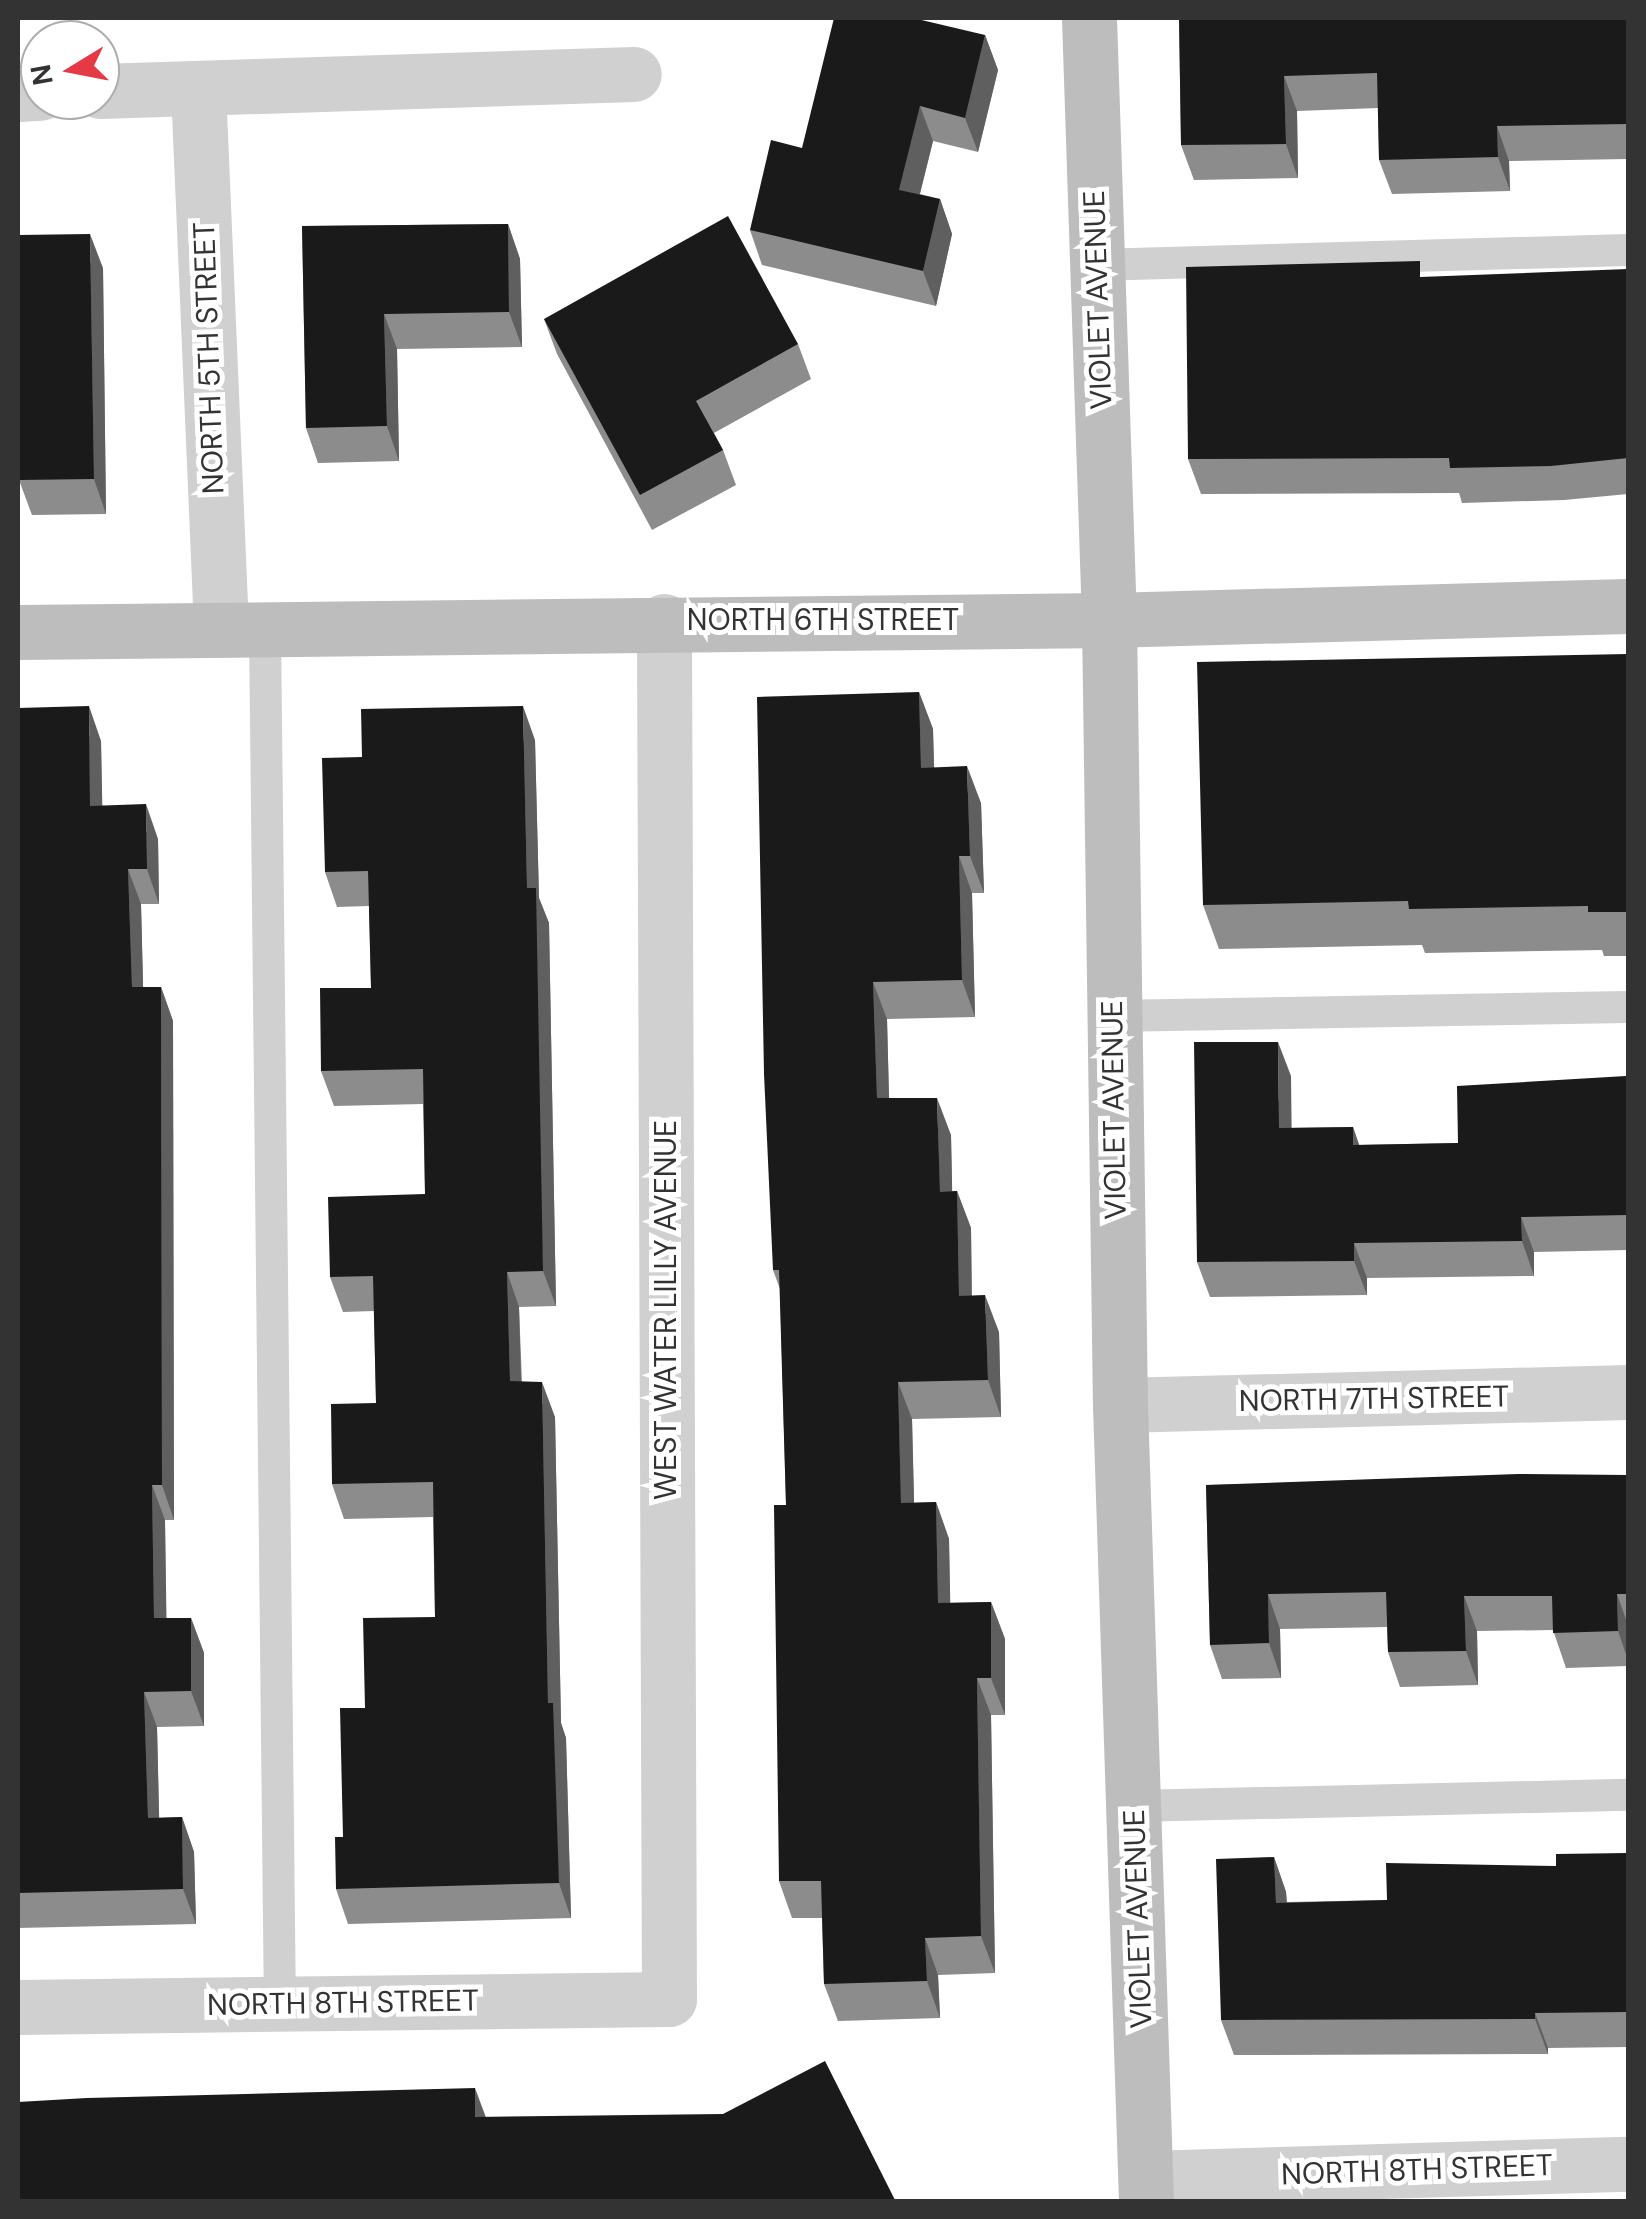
<!DOCTYPE html>
<style>
body{margin:0}
#map{position:relative;width:1646px;height:2219px;overflow:hidden;background:#fff;font-family:"DM Sans",sans-serif}
div>[style]{position:absolute}
[style*='--x']{left:calc(var(--x)*1px);top:calc(var(--y)*1px);width:calc(var(--w)*1px);rotate:calc(var(--a)*1deg)}
.lane>*{height:32px;margin:-16px;padding:0 16px;transform-origin:16px;border-radius:16px;background:#d0d0d0}
.street>*{height:55px;margin:-27.5px;padding:0 27.5px;transform-origin:27.5px;border-radius:27.5px;background:#d0d0d0}
.secondary>*{height:55px;margin:-27.5px;padding:0 27.5px;transform-origin:27.5px;border-radius:27.5px;background:#bdbdbd}
.wall>*{inset:0;background:#8c8c8c}
.shaded-wall>*{inset:0;background:#5f5f5f}
.building>*{inset:0;background:#1a1a1a}
span{translate:-50% -50%;white-space:nowrap;text-align:center;line-height:1.15;-webkit-text-stroke:10px #fff;paint-order:stroke}
.street-label{font-size:30px;color:#333}
.frame{position:absolute;inset:0;border:20px solid #333;pointer-events:none}
.north{position:absolute;left:20px;top:20px;width:100px;height:100px;box-sizing:border-box;background:#fff;border:2px solid #adadad;border-radius:50%;rotate:260deg;font-size:28px;font-weight:700;line-height:40px;text-align:center;color:#333}
.north::after{content:'';display:block;margin:auto;width:35px;height:45px;background:#e63946;clip-path:polygon(50% 0,100% 100%,50% 72%,0 100%)}
</style>
<div id="map">
<div class="lane">
<div style="--x:1096;--y:265;--w:532;--a:-1.62"></div>
<div style="--x:265;--y:628;--w:1376;--a:89.38"></div>
<div style="--x:1112;--y:1016;--w:516;--a:-1"></div>
<div style="--x:1134;--y:1806;--w:494;--a:-1.3"></div>
</div>
<div class="street">
<div style="--x:198;--y:88;--w:540;--a:87.56"></div>
<div style="--x:100;--y:91;--w:534;--a:-1.82"></div>
<div style="--x:18;--y:94;--w:22;--a:-3"></div>
<div style="--x:1120;--y:1405;--w:508;--a:-1.47"></div>
<div style="--x:18;--y:2007;--w:651;--a:-0.7"></div>
<div style="--x:669;--y:1999;--w:1378;--a:-90.21"></div>
<div style="--x:1146;--y:2178;--w:482;--a:-1.7"></div>
</div>
<div class="secondary">
<div style="--x:1089;--y:18;--w:602;--a:88.1"></div>
<div style="--x:1109;--y:620;--w:785;--a:89.2"></div>
<div style="--x:1120;--y:1405;--w:797;--a:88.13"></div>
<div style="--x:18;--y:632;--w:1091;--a:-0.63"></div>
<div style="--x:1109;--y:620;--w:519;--a:-1.55"></div>
</div>
<div class="wall">
<div style="clip-path:polygon(1179px 18px,1628px 18px,1628px 159px,1509px 161px,1510px 191px,1392px 194px,1379px 160px,1378px 108px,1297px 111px,1298px 178px,1194px 180px,1181px 145px)"></div>
<div style="clip-path:polygon(985px 35px,998px 70px,978px 152px,933px 141px,920px 194px,940px 199px,952px 234px,936px 306px,762px 265px,750px 230px,802px 148px)"></div>
<div style="clip-path:polygon(508px 224px,520px 259px,522px 347px,397px 349px,399px 461px,318px 463px,306px 428px,302px 226px)"></div>
<div style="clip-path:polygon(18px 235px,103px 268px,106px 514px,32px 515px,19px 480px,18px 411px)"></div>
<div style="clip-path:polygon(1628px 269px,1628px 494px,1564px 500px,1462px 503px,1459px 493px,1201px 494px,1188px 459px)"></div>
<div style="clip-path:polygon(544px 319px,798px 344px,811px 379px,714px 433px,723px 450px,736px 485px,652px 530px,557px 354px)"></div>
<div style="clip-path:polygon(1628px 654px,1628px 956px,1604px 956px,1602px 950px,1425px 953px,1422px 945px,1219px 949px,1203px 905px)"></div>
<div style="clip-path:polygon(919px 692px,933px 729px,934px 767px,981px 803px,984px 893px,972px 893px,975px 1017px,887px 1019px,889px 1098px,951px 1135px,952px 1191px,957px 1191px,971px 1228px,972px 1296px,999px 1332px,1001px 1417px,912px 1419px,914px 1503px,936px 1502px,949px 1539px,950px 1603px,991px 1602px,1005px 1639px,1005px 1715px,991px 1715px,995px 1973px,938px 1975px,940px 2018px,838px 2021px,824px 1984px,822px 1918px,792px 1918px,779px 1881px,786px 1505px,780px 1289px,773px 1270px)"></div>
<div style="clip-path:polygon(18px 708px,101px 741px,102px 805px,158px 839px,159px 904px,141px 904px,143px 987px,161px 987px,173px 1021px,174px 1520px,165px 1520px,166px 1618px,191px 1618px,204px 1653px,204px 1726px,157px 1727px,159px 1818px,182px 1817px,194px 1852px,196px 1924px,18px 1928px)"></div>
<div style="clip-path:polygon(535px 740px,539px 898px,549px 923px,556px 1306px,519px 1307px,522px 1382px,555px 1417px,561px 1723px,566px 1738px,571px 1918px,348px 1924px,336px 1889px,365px 1708px,435px 1617px,433px 1517px,344px 1519px,332px 1484px,376px 1403px,374px 1311px,343px 1312px,330px 1277px,425px 1194px,423px 1104px,334px 1106px,321px 1071px,371px 988px,369px 906px,337px 907px,325px 872px,362px 757px)"></div>
<div style="clip-path:polygon(1291px 1076px,1291px 1128px,1353px 1127px,1359px 1145px,1458px 1143px,1628px 1084px,1628px 1250px,1534px 1252px,1534px 1276px,1367px 1278px,1367px 1295px,1210px 1297px,1197px 1262px)"></div>
<div style="clip-path:polygon(1628px 1475px,1628px 1666px,1566px 1668px,1553px 1630px,1477px 1631px,1478px 1685px,1400px 1687px,1388px 1652px,1387px 1627px,1280px 1629px,1281px 1678px,1222px 1679px,1210px 1645px,1206px 1485px)"></div>
<div style="clip-path:polygon(1628px 1853px,1628px 2047px,1548px 2048px,1548px 2054px,1234px 2055px,1221px 2020px,1274px 1857px,1286px 1892px,1287px 1902px,1387px 1900px)"></div>
</div>
<div class="shaded-wall">
<div style="clip-path:polygon(985px 35px,998px 70px,978px 152px,965px 118px)"></div>
<div style="clip-path:polygon(1284px 76px,1297px 111px,1298px 178px,1286px 144px)"></div>
<div style="clip-path:polygon(920px 106px,933px 141px,912px 225px,899px 190px)"></div>
<div style="clip-path:polygon(1497px 126px,1509px 161px,1510px 191px,1498px 157px)"></div>
<div style="clip-path:polygon(940px 199px,952px 234px,936px 306px,923px 271px)"></div>
<div style="clip-path:polygon(508px 224px,520px 259px,522px 347px,509px 312px)"></div>
<div style="clip-path:polygon(90px 234px,103px 268px,106px 514px,94px 479px)"></div>
<div style="clip-path:polygon(384px 314px,397px 349px,399px 461px,387px 426px)"></div>
<div style="clip-path:polygon(919px 692px,933px 729px,935px 805px,921px 768px)"></div>
<div style="clip-path:polygon(89px 706px,101px 741px,103px 841px,90px 806px)"></div>
<div style="clip-path:polygon(523px 706px,535px 740px,539px 898px,549px 923px,556px 1306px,543px 1271px,527px 888px)"></div>
<div style="clip-path:polygon(967px 766px,981px 803px,984px 893px,970px 856px)"></div>
<div style="clip-path:polygon(146px 804px,158px 839px,159px 904px,147px 869px)"></div>
<div style="clip-path:polygon(959px 856px,972px 893px,975px 1017px,962px 980px)"></div>
<div style="clip-path:polygon(128px 869px,141px 904px,144px 1022px,132px 987px)"></div>
<div style="clip-path:polygon(873px 982px,887px 1019px,890px 1136px,877px 1098px)"></div>
<div style="clip-path:polygon(161px 987px,173px 1021px,174px 1520px,162px 1485px)"></div>
<div style="clip-path:polygon(1278px 1042px,1291px 1076px,1292px 1163px,1279px 1128px)"></div>
<div style="clip-path:polygon(937px 1098px,951px 1135px,953px 1229px,940px 1192px)"></div>
<div style="clip-path:polygon(1353px 1127px,1365px 1162px,1353px 1145px)"></div>
<div style="clip-path:polygon(957px 1191px,971px 1228px,972px 1333px,959px 1296px)"></div>
<div style="clip-path:polygon(1521px 1217px,1534px 1252px,1534px 1276px,1522px 1241px)"></div>
<div style="clip-path:polygon(1354px 1243px,1367px 1278px,1367px 1295px,1354px 1261px)"></div>
<div style="clip-path:polygon(507px 1272px,519px 1307px,522px 1416px,510px 1381px)"></div>
<div style="clip-path:polygon(985px 1295px,999px 1332px,1001px 1417px,988px 1380px)"></div>
<div style="clip-path:polygon(542px 1382px,555px 1417px,561px 1723px,566px 1738px,571px 1918px,559px 1883px,548px 1703px)"></div>
<div style="clip-path:polygon(898px 1382px,912px 1419px,915px 1540px,901px 1503px)"></div>
<div style="clip-path:polygon(152px 1485px,165px 1520px,167px 1653px,154px 1618px)"></div>
<div style="clip-path:polygon(936px 1502px,949px 1539px,951px 1640px,938px 1603px)"></div>
<div style="clip-path:polygon(1268px 1594px,1280px 1629px,1281px 1678px,1269px 1643px)"></div>
<div style="clip-path:polygon(1617px 1594px,1628px 1625px,1628px 1660px,1618px 1631px)"></div>
<div style="clip-path:polygon(1464px 1596px,1477px 1631px,1478px 1685px,1466px 1651px)"></div>
<div style="clip-path:polygon(991px 1602px,1005px 1639px,1005px 1715px,991px 1678px)"></div>
<div style="clip-path:polygon(191px 1618px,204px 1653px,204px 1726px,191px 1691px)"></div>
<div style="clip-path:polygon(977px 1678px,991px 1715px,995px 1973px,981px 1936px)"></div>
<div style="clip-path:polygon(144px 1692px,157px 1727px,160px 1853px,148px 1818px)"></div>
<div style="clip-path:polygon(182px 1817px,194px 1852px,196px 1924px,183px 1889px)"></div>
<div style="clip-path:polygon(1274px 1857px,1286px 1892px,1289px 1938px,1276px 1903px)"></div>
<div style="clip-path:polygon(925px 1938px,938px 1975px,940px 2018px,927px 1981px)"></div>
<div style="clip-path:polygon(1535px 2013px,1548px 2048px,1548px 2054px,1535px 2019px)"></div>
<div style="clip-path:polygon(475px 2088px,488px 2123px,475px 2117px)"></div>
</div>
<div class="building">
<div style="clip-path:polygon(834px 18px,913px 18px,985px 35px,965px 118px,920px 106px,899px 190px,940px 199px,923px 271px,750px 230px,771px 140px,802px 148px)"></div>
<div style="clip-path:polygon(1179px 18px,1628px 18px,1628px 124px,1497px 126px,1498px 157px,1379px 160px,1377px 73px,1284px 76px,1286px 144px,1181px 145px)"></div>
<div style="clip-path:polygon(728px 216px,798px 344px,696px 401px,723px 450px,640px 495px,544px 319px)"></div>
<div style="clip-path:polygon(508px 224px,509px 312px,384px 314px,387px 426px,306px 428px,302px 226px)"></div>
<div style="clip-path:polygon(90px 234px,94px 479px,19px 480px,18px 235px)"></div>
<div style="clip-path:polygon(1420px 261px,1420px 277px,1628px 269px,1628px 458px,1551px 466px,1450px 468px,1449px 458px,1188px 459px,1186px 267px)"></div>
<div style="clip-path:polygon(1628px 654px,1628px 912px,1588px 912px,1588px 906px,1409px 909px,1408px 901px,1203px 905px,1197px 662px)"></div>
<div style="clip-path:polygon(919px 692px,921px 768px,967px 766px,970px 856px,959px 856px,962px 980px,873px 982px,877px 1098px,937px 1098px,940px 1192px,957px 1191px,959px 1296px,985px 1295px,988px 1380px,898px 1382px,901px 1503px,936px 1502px,938px 1603px,991px 1602px,991px 1678px,977px 1678px,981px 1936px,925px 1938px,927px 1981px,824px 1984px,821px 1881px,779px 1881px,774px 1505px,786px 1505px,779px 1270px,773px 1270px,764px 1074px,757px 697px)"></div>
<div style="clip-path:polygon(89px 706px,90px 806px,146px 804px,147px 869px,128px 869px,132px 987px,161px 987px,162px 1485px,152px 1485px,154px 1618px,191px 1618px,191px 1691px,144px 1692px,148px 1818px,182px 1817px,183px 1889px,18px 1893px,18px 708px)"></div>
<div style="clip-path:polygon(523px 706px,527px 888px,536px 888px,543px 1271px,507px 1272px,510px 1381px,542px 1382px,548px 1703px,553px 1703px,559px 1883px,336px 1889px,335px 1837px,343px 1837px,340px 1708px,365px 1708px,363px 1618px,435px 1617px,433px 1482px,332px 1484px,331px 1404px,376px 1403px,373px 1276px,330px 1277px,328px 1197px,425px 1194px,423px 1069px,321px 1071px,320px 988px,371px 988px,368px 871px,325px 872px,322px 758px,362px 757px,361px 709px)"></div>
<div style="clip-path:polygon(1194px 1042px,1278px 1042px,1279px 1128px,1353px 1127px,1353px 1145px,1458px 1143px,1457px 1086px,1626px 1076px,1626px 1099px,1628px 1099px,1628px 1215px,1521px 1217px,1522px 1241px,1354px 1243px,1354px 1261px,1197px 1262px)"></div>
<div style="clip-path:polygon(1518px 1474px,1628px 1475px,1628px 1594px,1617px 1594px,1618px 1631px,1553px 1633px,1552px 1596px,1464px 1596px,1466px 1651px,1388px 1652px,1386px 1592px,1268px 1594px,1269px 1643px,1210px 1645px,1206px 1485px)"></div>
<div style="clip-path:polygon(1628px 1853px,1628px 2012px,1535px 2013px,1535px 2019px,1221px 2020px,1216px 1859px,1274px 1857px,1276px 1903px,1387px 1900px,1386px 1863px,1556px 1866px,1556px 1854px)"></div>
<div style="clip-path:polygon(825px 2061px,896px 2202px,18px 2202px,18px 2102px,87px 2098px,475px 2088px,475px 2117px,723px 2114px)"></div>
</div>
<div class="street-label">
<span style="left:1098px;top:300px;rotate:-92deg">VIOLET AVENUE</span>
<span style="left:209px;top:358px;rotate:-92deg">NORTH 5TH STREET</span>
<span style="left:823px;top:620px">NORTH 6TH STREET</span>
<span style="left:1114px;top:1110px;rotate:-91deg">VIOLET AVENUE</span>
<span style="left:666px;top:1310px;rotate:-90deg">WEST WATER LILLY AVENUE</span>
<span style="left:1374px;top:1399px;rotate:-1deg">NORTH 7TH STREET</span>
<span style="left:1138px;top:1919px;rotate:-92deg">VIOLET AVENUE</span>
<span style="left:343px;top:2003px;rotate:-1deg">NORTH 8TH STREET</span>
<span style="left:1417px;top:2170px;rotate:-2deg">NORTH 8TH STREET</span>
</div>
<div class="frame"></div>
<div class="north">N</div>
</div>
